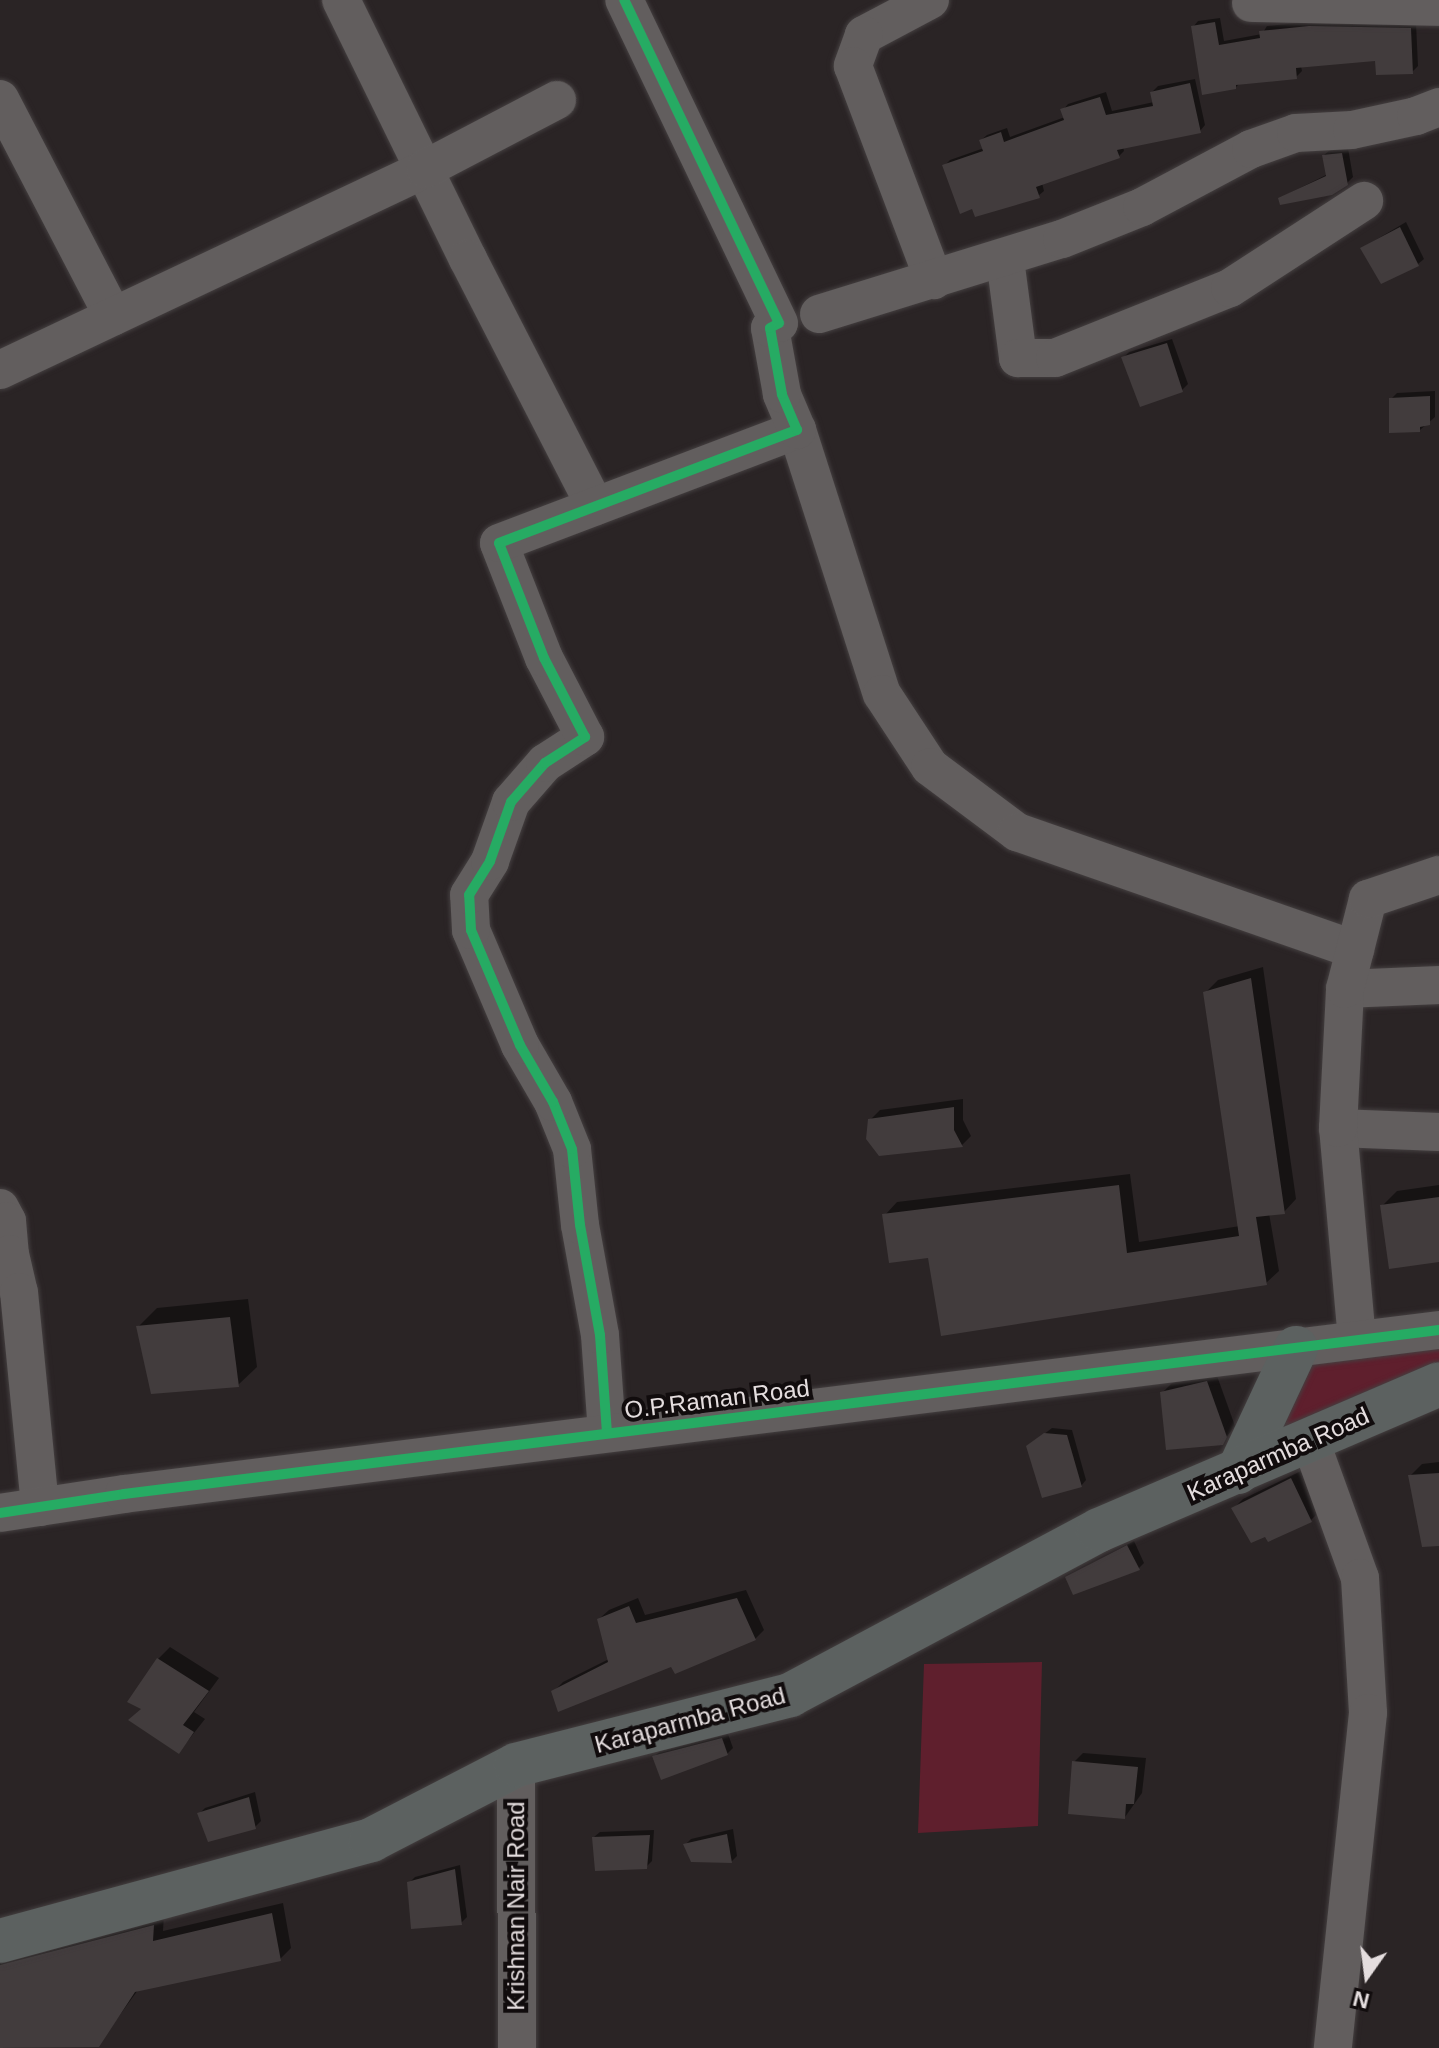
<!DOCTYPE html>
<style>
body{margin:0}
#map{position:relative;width:1439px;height:2048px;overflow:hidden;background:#2a2425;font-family:Helvetica,sans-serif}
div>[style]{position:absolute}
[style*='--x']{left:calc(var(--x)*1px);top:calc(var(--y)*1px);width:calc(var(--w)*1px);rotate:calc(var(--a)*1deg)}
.green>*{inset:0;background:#5f1f2d}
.shadow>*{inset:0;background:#0007}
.building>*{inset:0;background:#423c3d}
.roads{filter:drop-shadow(0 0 2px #443f40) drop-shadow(0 0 2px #443f40)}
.minor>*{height:38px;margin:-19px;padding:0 19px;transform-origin:19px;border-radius:19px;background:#625e5e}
.major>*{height:44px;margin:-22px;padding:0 22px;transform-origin:22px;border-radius:22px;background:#5c6160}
.cycleway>*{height:10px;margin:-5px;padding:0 5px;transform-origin:5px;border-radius:5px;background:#26ab63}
span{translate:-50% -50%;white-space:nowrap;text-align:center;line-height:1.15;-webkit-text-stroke:8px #110c0d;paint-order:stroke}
.street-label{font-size:24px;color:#e4ddde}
.north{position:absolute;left:1327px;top:1936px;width:80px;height:80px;-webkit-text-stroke:6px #110c0d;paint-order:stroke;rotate:194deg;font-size:22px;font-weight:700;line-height:32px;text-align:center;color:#e4ddde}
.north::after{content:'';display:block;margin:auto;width:28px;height:36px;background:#e4ddde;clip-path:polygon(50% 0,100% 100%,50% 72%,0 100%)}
</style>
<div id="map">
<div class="green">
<div style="clip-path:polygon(1439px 1335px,1439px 1380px,1252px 1457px,1296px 1348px)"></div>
<div style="clip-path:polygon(1042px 1662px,1038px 1826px,918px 1833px,924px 1664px)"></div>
</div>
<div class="shadow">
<div style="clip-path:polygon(1220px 18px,1224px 41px,1262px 34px,1267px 26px,1316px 21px,1416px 23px,1418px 66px,1412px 72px,1377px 59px,1301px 66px,1302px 71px,1296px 77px,1240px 83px,1236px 87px,1193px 27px,1198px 21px)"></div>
<div style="clip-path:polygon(1195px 79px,1205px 125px,1200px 131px,1123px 146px,1124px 151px,1119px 156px,1042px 183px,1044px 191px,1038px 196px,944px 166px,950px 160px,984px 148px,981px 140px,987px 135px,1007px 128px,1010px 137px,1065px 117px,1063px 110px,1068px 104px,1106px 92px,1112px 111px,1154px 102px,1152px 92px,1158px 86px)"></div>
<div style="clip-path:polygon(1348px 148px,1353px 177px,1347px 183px,1280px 198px,1328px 174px,1324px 155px,1330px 150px)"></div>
<div style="clip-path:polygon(1406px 222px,1424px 259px,1418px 264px,1362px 248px)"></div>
<div style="clip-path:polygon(1172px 339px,1188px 384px,1182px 390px,1123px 358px,1129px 352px)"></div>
<div style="clip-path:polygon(1435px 391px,1435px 417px,1420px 430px,1391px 399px,1397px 393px)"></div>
<div style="clip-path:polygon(1263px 967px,1296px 1199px,1284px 1212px,1269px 1213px,1279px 1271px,1266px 1283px,930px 1256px,885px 1215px,897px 1202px,1130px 1174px,1139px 1242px,1240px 1226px,1205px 993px,1218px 980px)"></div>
<div style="clip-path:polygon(963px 1099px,963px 1120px,971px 1136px,962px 1145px,870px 1120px,880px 1110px)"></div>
<div style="clip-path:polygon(1439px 1185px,1439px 1260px,1382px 1206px,1397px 1191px)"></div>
<div style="clip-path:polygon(248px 1299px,257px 1367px,238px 1385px,139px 1326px,157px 1308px)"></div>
<div style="clip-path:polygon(1216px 1373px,1235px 1426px,1222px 1443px,1162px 1393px,1172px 1383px)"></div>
<div style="clip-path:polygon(1052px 1428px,1072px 1430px,1086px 1480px,1081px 1486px,1035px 1441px)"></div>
<div style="clip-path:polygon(1439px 1462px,1439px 1544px,1410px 1476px,1422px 1464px)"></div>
<div style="clip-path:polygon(1301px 1471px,1320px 1511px,1311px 1520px,1234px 1508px,1243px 1499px)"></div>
<div style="clip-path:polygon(1134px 1541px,1144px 1563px,1139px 1568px,1067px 1577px)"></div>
<div style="clip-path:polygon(746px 1590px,764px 1630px,755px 1639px,672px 1664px,553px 1692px,563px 1682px,609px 1659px,599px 1619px,609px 1610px,638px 1598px,645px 1615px)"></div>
<div style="clip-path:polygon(170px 1647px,219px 1678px,194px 1712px,205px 1719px,179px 1752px,144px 1708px,158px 1659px)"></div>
<div style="clip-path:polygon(728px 1734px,733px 1748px,727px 1754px,654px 1757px,660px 1751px)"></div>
<div style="clip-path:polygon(1083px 1753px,1146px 1758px,1142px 1793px,1125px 1817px,1074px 1762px)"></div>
<div style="clip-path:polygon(255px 1792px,261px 1821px,255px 1827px,199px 1814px,205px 1808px)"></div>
<div style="clip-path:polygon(733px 1829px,737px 1856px,732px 1861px,685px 1845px,691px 1839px)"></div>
<div style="clip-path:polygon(654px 1830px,652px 1861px,646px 1867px,594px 1837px,600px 1832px)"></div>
<div style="clip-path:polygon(460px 1865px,467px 1917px,461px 1923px,409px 1883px,415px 1877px)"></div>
<div style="clip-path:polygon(283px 1903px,291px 1948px,280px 1959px,138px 1990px,98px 2045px,0 2048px,0 1951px,164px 1915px,163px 1931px)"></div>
</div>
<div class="building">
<div style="clip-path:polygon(1215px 22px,1219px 45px,1260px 38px,1259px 31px,1309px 26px,1411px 28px,1413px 74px,1376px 75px,1375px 61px,1296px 68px,1297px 79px,1236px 85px,1236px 89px,1202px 95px,1191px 26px)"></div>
<div style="clip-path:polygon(1190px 83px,1201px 133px,1117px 150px,1120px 158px,1036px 187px,1040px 198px,975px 217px,972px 209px,960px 214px,942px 165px,983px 151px,979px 140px,1001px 132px,1004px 142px,1064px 120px,1060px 109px,1100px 97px,1106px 115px,1153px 106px,1150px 92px)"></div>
<div style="clip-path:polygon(1342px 153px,1348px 185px,1332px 195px,1280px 205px,1278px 198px,1326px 176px,1322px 155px)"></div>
<div style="clip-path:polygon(1400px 227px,1419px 266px,1381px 284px,1360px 248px)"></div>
<div style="clip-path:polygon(1167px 343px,1183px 392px,1140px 407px,1121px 357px)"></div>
<div style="clip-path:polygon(1430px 396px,1430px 425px,1420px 427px,1420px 432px,1389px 433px,1389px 398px)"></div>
<div style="clip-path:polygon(1251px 978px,1285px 1214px,1256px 1217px,1267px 1285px,941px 1336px,928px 1258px,889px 1263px,882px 1214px,1119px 1185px,1127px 1253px,1239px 1236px,1203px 992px)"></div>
<div style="clip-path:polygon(954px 1107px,954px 1130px,963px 1147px,879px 1156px,866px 1139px,868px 1119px)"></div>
<div style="clip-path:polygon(1439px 1197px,1439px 1262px,1389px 1269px,1380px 1205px)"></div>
<div style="clip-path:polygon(230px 1317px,239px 1387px,151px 1394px,136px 1326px)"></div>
<div style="clip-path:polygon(1207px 1381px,1227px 1437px,1223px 1445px,1166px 1450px,1160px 1392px)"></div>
<div style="clip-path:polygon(1044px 1433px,1067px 1435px,1082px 1487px,1042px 1498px,1026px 1446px)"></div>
<div style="clip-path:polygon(1439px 1473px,1439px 1546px,1422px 1547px,1408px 1475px)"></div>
<div style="clip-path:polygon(1291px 1478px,1312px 1522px,1268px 1542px,1265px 1537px,1251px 1543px,1231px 1508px)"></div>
<div style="clip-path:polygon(1127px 1545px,1140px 1570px,1073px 1595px,1065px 1577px)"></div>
<div style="clip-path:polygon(737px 1598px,756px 1640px,675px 1674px,671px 1667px,558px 1712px,551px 1691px,608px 1662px,597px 1619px,629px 1606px,636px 1623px)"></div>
<div style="clip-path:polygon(157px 1658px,209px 1691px,183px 1725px,194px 1732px,179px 1754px,128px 1720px,141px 1709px,127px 1702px)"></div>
<div style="clip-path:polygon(722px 1738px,728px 1755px,661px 1780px,652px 1756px)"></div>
<div style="clip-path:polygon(1072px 1761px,1138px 1767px,1134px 1804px,1126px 1804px,1125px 1819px,1068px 1814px)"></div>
<div style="clip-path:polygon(249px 1797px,256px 1829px,208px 1842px,197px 1813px)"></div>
<div style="clip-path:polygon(727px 1834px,732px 1863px,691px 1862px,683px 1844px)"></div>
<div style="clip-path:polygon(650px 1835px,647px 1869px,595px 1871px,592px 1837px)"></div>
<div style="clip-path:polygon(455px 1869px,462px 1925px,411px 1929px,407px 1882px)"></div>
<div style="clip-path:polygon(272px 1913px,281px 1961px,135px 1992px,99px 2047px,0 2048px,0 1965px,154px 1925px,153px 1941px)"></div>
</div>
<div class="roads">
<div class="minor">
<div style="--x:341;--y:0;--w:288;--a:63.9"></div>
<div style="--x:468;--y:259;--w:278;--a:62.8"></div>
<div style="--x:930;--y:0;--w:75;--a:152.1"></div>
<div style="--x:864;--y:35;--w:33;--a:110"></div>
<div style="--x:853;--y:66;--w:229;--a:69.3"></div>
<div style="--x:1251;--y:3;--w:188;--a:1.2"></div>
<div style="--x:0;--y:99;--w:245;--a:62.5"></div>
<div style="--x:1005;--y:259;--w:100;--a:82.5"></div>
<div style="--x:1018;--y:358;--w:37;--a:0"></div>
<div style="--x:1055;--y:358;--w:188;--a:-21.8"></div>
<div style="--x:1230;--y:288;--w:160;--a:-33"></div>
<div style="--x:819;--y:314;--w:254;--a:-17.2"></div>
<div style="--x:1062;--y:239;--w:86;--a:-21.8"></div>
<div style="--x:1142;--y:207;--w:123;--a:-28"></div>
<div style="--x:1251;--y:149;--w:48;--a:-19.6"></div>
<div style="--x:1296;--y:133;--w:56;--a:-3.1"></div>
<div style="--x:1352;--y:130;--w:66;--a:-12.3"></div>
<div style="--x:1416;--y:116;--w:25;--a:-21"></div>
<div style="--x:0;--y:370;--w:470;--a:-25.3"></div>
<div style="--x:425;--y:169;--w:149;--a:-27.6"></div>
<div style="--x:797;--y:430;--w:277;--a:72.2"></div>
<div style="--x:882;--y:694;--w:87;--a:56.7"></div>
<div style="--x:930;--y:767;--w:109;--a:36.8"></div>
<div style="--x:1017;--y:832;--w:358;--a:19.2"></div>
<div style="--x:1345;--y:989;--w:94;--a:-2.4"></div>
<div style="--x:1338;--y:1128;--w:101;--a:2.3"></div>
<div style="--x:0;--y:1208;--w:15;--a:62"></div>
<div style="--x:7;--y:1221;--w:33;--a:85"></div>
<div style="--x:10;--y:1254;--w:39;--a:77"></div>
<div style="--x:19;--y:1292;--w:216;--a:84.4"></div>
<div style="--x:1357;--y:1340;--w:213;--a:-95.1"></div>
<div style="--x:1338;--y:1128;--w:139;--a:-87.1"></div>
<div style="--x:1345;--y:989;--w:93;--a:-75.7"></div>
<div style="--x:1368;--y:899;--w:75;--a:-18.7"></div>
<div style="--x:607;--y:1433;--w:98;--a:-94.1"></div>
<div style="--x:600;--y:1335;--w:112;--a:-100.3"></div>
<div style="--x:580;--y:1225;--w:76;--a:-96"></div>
<div style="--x:572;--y:1149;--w:51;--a:-112"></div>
<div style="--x:553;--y:1102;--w:66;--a:-120.1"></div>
<div style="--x:520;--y:1045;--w:125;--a:-113.1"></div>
<div style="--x:471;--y:930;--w:35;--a:-93"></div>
<div style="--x:469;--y:895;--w:40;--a:-58"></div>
<div style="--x:490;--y:861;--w:63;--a:-70.4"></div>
<div style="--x:511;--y:802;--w:52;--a:-48.9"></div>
<div style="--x:545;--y:763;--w:48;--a:-33"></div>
<div style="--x:585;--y:737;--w:89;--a:-117.4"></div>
<div style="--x:544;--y:658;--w:123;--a:-111.4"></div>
<div style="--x:499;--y:543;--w:319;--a:-20.8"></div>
<div style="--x:797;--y:430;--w:39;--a:-113"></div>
<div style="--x:782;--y:394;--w:67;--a:-100.3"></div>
<div style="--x:770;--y:328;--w:10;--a:-29"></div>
<div style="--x:779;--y:323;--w:358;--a:-115.6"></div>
<div style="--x:1310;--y:1440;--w:147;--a:70.1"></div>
<div style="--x:1360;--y:1578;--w:135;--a:86.6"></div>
<div style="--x:1368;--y:1713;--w:337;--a:96"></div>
<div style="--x:0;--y:1513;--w:125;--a:-8.7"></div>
<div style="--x:124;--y:1494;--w:1325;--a:-7.11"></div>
<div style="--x:516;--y:1765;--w:283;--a:89.8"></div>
</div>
<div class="major">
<div style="--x:1238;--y:1472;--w:137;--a:-64.9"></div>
<div style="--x:0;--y:1941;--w:385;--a:-15.2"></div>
<div style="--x:371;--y:1840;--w:163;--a:-27.3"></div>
<div style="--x:516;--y:1765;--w:283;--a:-14.3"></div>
<div style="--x:790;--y:1695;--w:350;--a:-28.1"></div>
<div style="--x:1099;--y:1530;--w:370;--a:-23.2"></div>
</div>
</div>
<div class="cycleway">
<div style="--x:607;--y:1433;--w:98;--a:-94.1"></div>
<div style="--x:600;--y:1335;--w:112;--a:-100.3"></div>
<div style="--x:580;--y:1225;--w:76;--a:-96"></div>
<div style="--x:572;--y:1149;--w:51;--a:-112"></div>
<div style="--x:553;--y:1102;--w:66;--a:-120.1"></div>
<div style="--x:520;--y:1045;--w:125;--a:-113.1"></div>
<div style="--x:471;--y:930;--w:35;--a:-93"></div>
<div style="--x:469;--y:895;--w:40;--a:-58"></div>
<div style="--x:490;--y:861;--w:63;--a:-70.4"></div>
<div style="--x:511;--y:802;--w:52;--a:-48.9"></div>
<div style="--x:545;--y:763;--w:48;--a:-33"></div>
<div style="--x:585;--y:737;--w:89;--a:-117.4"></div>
<div style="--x:544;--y:658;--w:123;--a:-111.4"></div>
<div style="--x:499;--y:543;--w:319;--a:-20.8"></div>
<div style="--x:797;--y:430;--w:39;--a:-113"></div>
<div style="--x:782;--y:394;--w:67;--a:-100.3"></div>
<div style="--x:770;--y:328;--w:10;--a:-29"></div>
<div style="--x:779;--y:323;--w:358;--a:-115.6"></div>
<div style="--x:0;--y:1513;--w:125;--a:-8.7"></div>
<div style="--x:124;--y:1494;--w:1325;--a:-7.11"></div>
</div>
<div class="street-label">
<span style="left:717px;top:1399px;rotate:-7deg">O.P.Raman Road</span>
<span style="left:1278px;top:1454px;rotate:-24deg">Karaparmba Road</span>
<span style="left:690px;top:1720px;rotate:-15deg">Karaparmba Road</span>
<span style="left:516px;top:1906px;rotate:-90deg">Krishnan Nair Road</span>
</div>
<div class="north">N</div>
</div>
